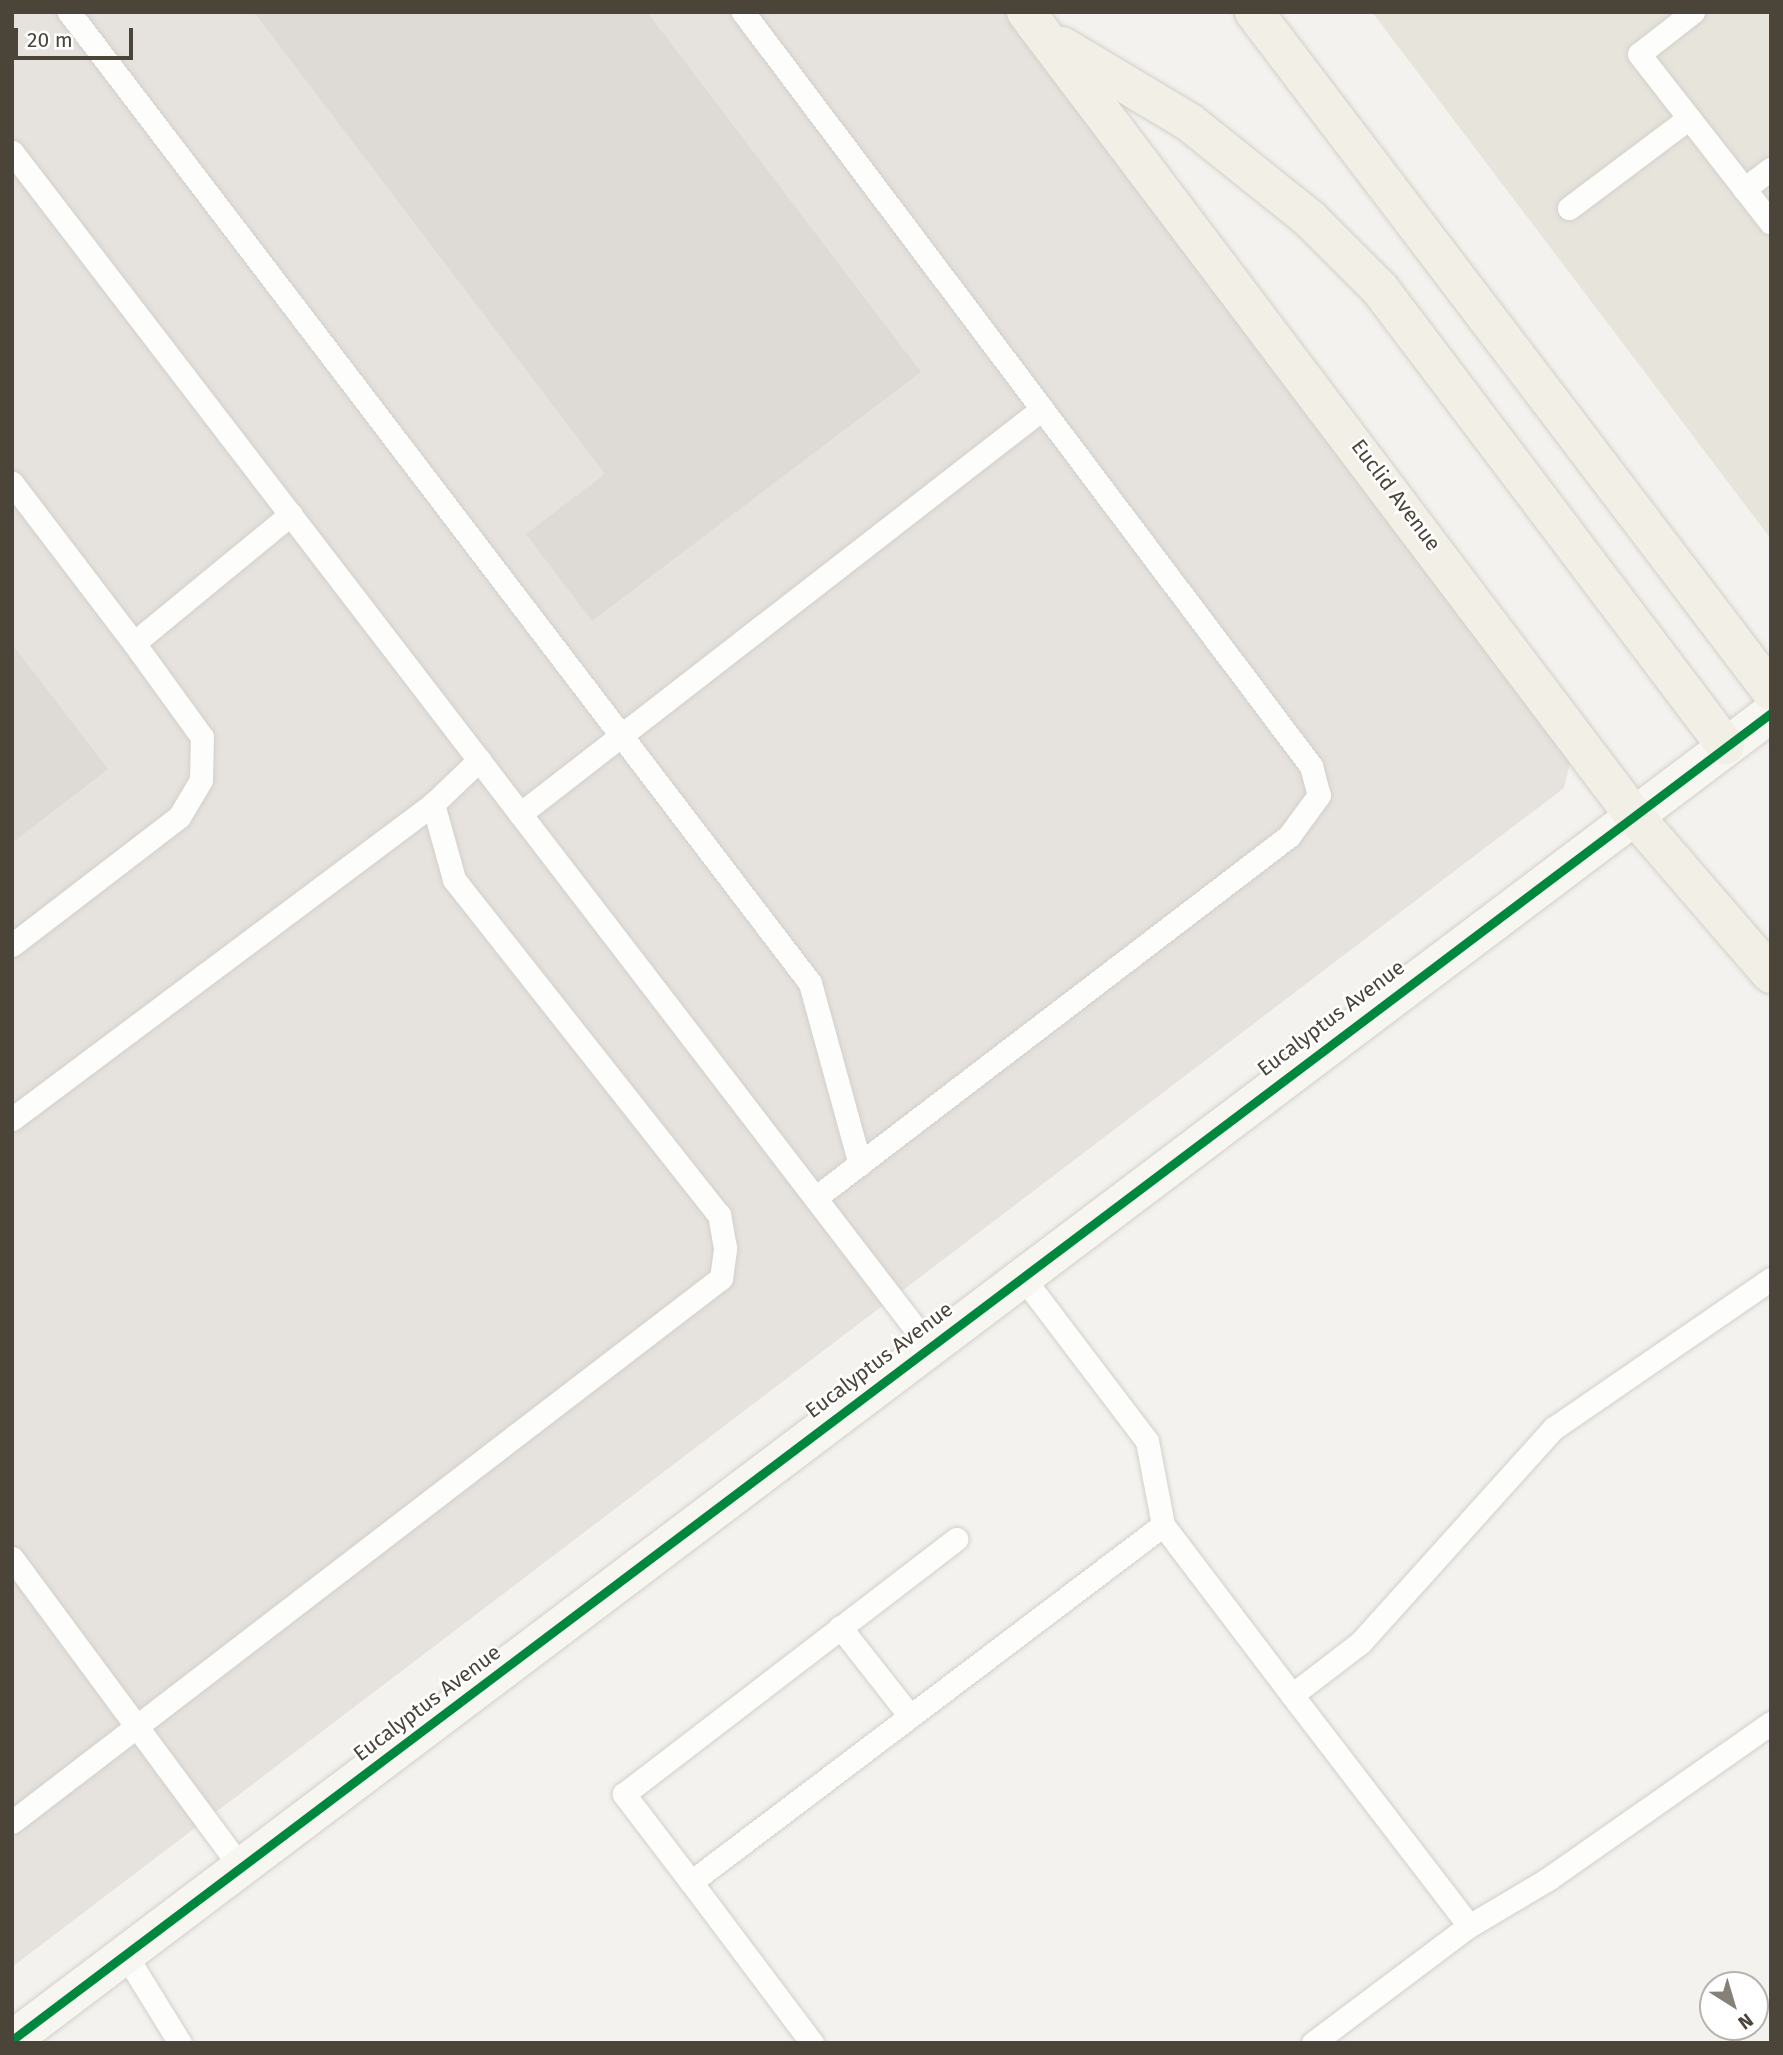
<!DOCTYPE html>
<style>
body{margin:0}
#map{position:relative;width:1783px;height:2055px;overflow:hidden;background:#f4f2ee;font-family:"Fira Sans",sans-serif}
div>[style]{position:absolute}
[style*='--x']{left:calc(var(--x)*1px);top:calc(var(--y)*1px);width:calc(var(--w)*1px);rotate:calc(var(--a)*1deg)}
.residential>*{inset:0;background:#e7e4dc}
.industrial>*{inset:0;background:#e6e2de}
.building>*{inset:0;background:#dedbd6}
.roads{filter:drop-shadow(0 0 2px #d2d0cb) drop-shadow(0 0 2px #d2d0cb)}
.lane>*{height:23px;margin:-11.5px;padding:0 11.5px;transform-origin:11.5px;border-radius:11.5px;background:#fdfdfc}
.secondary>*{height:38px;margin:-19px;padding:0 19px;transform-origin:19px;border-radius:19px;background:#f7f6f1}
.primary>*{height:38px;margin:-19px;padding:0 19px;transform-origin:19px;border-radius:19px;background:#f2efe6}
.cycleway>*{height:9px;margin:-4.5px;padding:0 4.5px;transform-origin:4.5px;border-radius:4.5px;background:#00873e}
span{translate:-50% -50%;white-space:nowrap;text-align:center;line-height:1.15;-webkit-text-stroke:5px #fff;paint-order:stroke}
.street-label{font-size:21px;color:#4b4439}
.frame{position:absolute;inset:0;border:14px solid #4b4439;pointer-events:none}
.north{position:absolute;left:1699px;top:1971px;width:70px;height:70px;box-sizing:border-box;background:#fff;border:2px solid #b7b4b0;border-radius:50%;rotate:143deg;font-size:19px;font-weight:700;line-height:28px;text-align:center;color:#4b4439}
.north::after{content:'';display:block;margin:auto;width:24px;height:32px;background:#868178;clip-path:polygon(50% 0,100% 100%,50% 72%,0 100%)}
.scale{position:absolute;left:14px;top:28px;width:119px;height:32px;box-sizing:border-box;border:4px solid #4b4439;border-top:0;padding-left:9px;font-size:21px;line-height:24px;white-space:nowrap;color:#4b4439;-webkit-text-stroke:5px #fff;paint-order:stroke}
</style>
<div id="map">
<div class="residential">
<div style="clip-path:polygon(1372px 12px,1771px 12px,1771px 539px)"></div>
</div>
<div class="industrial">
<div style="clip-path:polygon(12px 12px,1028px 12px,1576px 737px,1564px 788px,12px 1967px)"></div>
</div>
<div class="building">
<div style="clip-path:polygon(254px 12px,647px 12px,921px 372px,592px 621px,526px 534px,605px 474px)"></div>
<div style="clip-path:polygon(12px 644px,108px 769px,12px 843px)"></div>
</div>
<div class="roads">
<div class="lane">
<div style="--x:69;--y:12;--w:1221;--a:52.65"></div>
<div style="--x:810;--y:983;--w:188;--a:74.6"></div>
<div style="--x:743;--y:12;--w:944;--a:53.01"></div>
<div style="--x:1311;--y:766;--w:30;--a:75"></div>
<div style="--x:1319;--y:795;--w:51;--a:126.2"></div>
<div style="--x:1289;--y:836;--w:596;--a:142.63"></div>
<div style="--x:1693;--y:12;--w:68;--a:142.1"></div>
<div style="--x:1639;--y:54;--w:214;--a:52"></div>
<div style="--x:12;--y:152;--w:1504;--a:52.48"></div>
<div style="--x:1744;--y:189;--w:34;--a:-37"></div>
<div style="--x:1569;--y:208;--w:150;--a:-36.9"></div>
<div style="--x:12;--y:483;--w:201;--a:52.7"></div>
<div style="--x:520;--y:814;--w:661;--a:-37.81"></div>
<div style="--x:12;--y:945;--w:210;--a:-37.5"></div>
<div style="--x:179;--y:817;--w:43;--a:-59.3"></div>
<div style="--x:201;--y:780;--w:43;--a:-88.7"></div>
<div style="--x:202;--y:737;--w:116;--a:-125.9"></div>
<div style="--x:134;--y:643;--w:203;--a:-39.4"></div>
<div style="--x:12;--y:1119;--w:526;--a:-36.8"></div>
<div style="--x:433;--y:804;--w:64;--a:-43.7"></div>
<div style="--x:1021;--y:1275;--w:208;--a:52.8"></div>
<div style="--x:1147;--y:1441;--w:86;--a:79.2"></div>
<div style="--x:12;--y:1558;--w:383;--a:53.5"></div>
<div style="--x:840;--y:1627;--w:113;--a:51.8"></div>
<div style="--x:1292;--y:1695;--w:291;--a:52.5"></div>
<div style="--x:12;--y:1822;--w:894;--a:-37.5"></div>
<div style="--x:721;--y:1278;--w:30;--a:-82"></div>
<div style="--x:725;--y:1248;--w:34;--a:-100"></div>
<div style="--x:719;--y:1215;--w:428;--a:-128.3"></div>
<div style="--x:454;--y:879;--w:78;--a:-105.6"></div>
<div style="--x:691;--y:1882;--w:111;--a:-127.3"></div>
<div style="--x:624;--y:1794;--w:419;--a:-37.5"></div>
<div style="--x:125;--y:1954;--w:105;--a:58.3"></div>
<div style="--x:812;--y:2043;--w:201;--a:-126.9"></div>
<div style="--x:691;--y:1882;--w:592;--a:-37.1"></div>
<div style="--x:1163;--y:1525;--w:213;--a:52.8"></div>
<div style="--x:1292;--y:1695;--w:87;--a:-37.5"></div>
<div style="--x:1361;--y:1642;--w:288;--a:-48"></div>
<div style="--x:1554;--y:1428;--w:263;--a:-34.5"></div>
<div style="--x:1313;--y:2043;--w:195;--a:-36.9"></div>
<div style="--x:1469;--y:1926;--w:92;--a:-30.7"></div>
<div style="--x:1548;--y:1879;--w:272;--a:-35"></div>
</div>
<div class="secondary">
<div style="--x:12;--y:2040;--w:2203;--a:-37.03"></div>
</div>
<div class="primary">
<div style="--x:1026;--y:12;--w:1003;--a:52.9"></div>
<div style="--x:1631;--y:812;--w:214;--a:49.2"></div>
<div style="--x:1254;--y:12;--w:853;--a:52.71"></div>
<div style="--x:1062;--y:46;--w:148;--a:30.9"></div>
<div style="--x:1189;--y:122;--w:155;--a:38.7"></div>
<div style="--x:1310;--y:219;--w:99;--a:45"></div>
<div style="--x:1380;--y:289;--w:572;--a:52.89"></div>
</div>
</div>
<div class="cycleway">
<div style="--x:12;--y:2040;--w:2203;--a:-37.03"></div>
</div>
<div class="street-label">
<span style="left:1396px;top:495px;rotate:53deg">Euclid Avenue</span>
<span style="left:1331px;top:1018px;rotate:-37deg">Eucalyptus Avenue</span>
<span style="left:879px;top:1360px;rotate:-37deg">Eucalyptus Avenue</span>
<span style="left:427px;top:1703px;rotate:-37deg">Eucalyptus Avenue</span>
</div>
<div class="frame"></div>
<div class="north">N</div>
<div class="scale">20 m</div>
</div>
